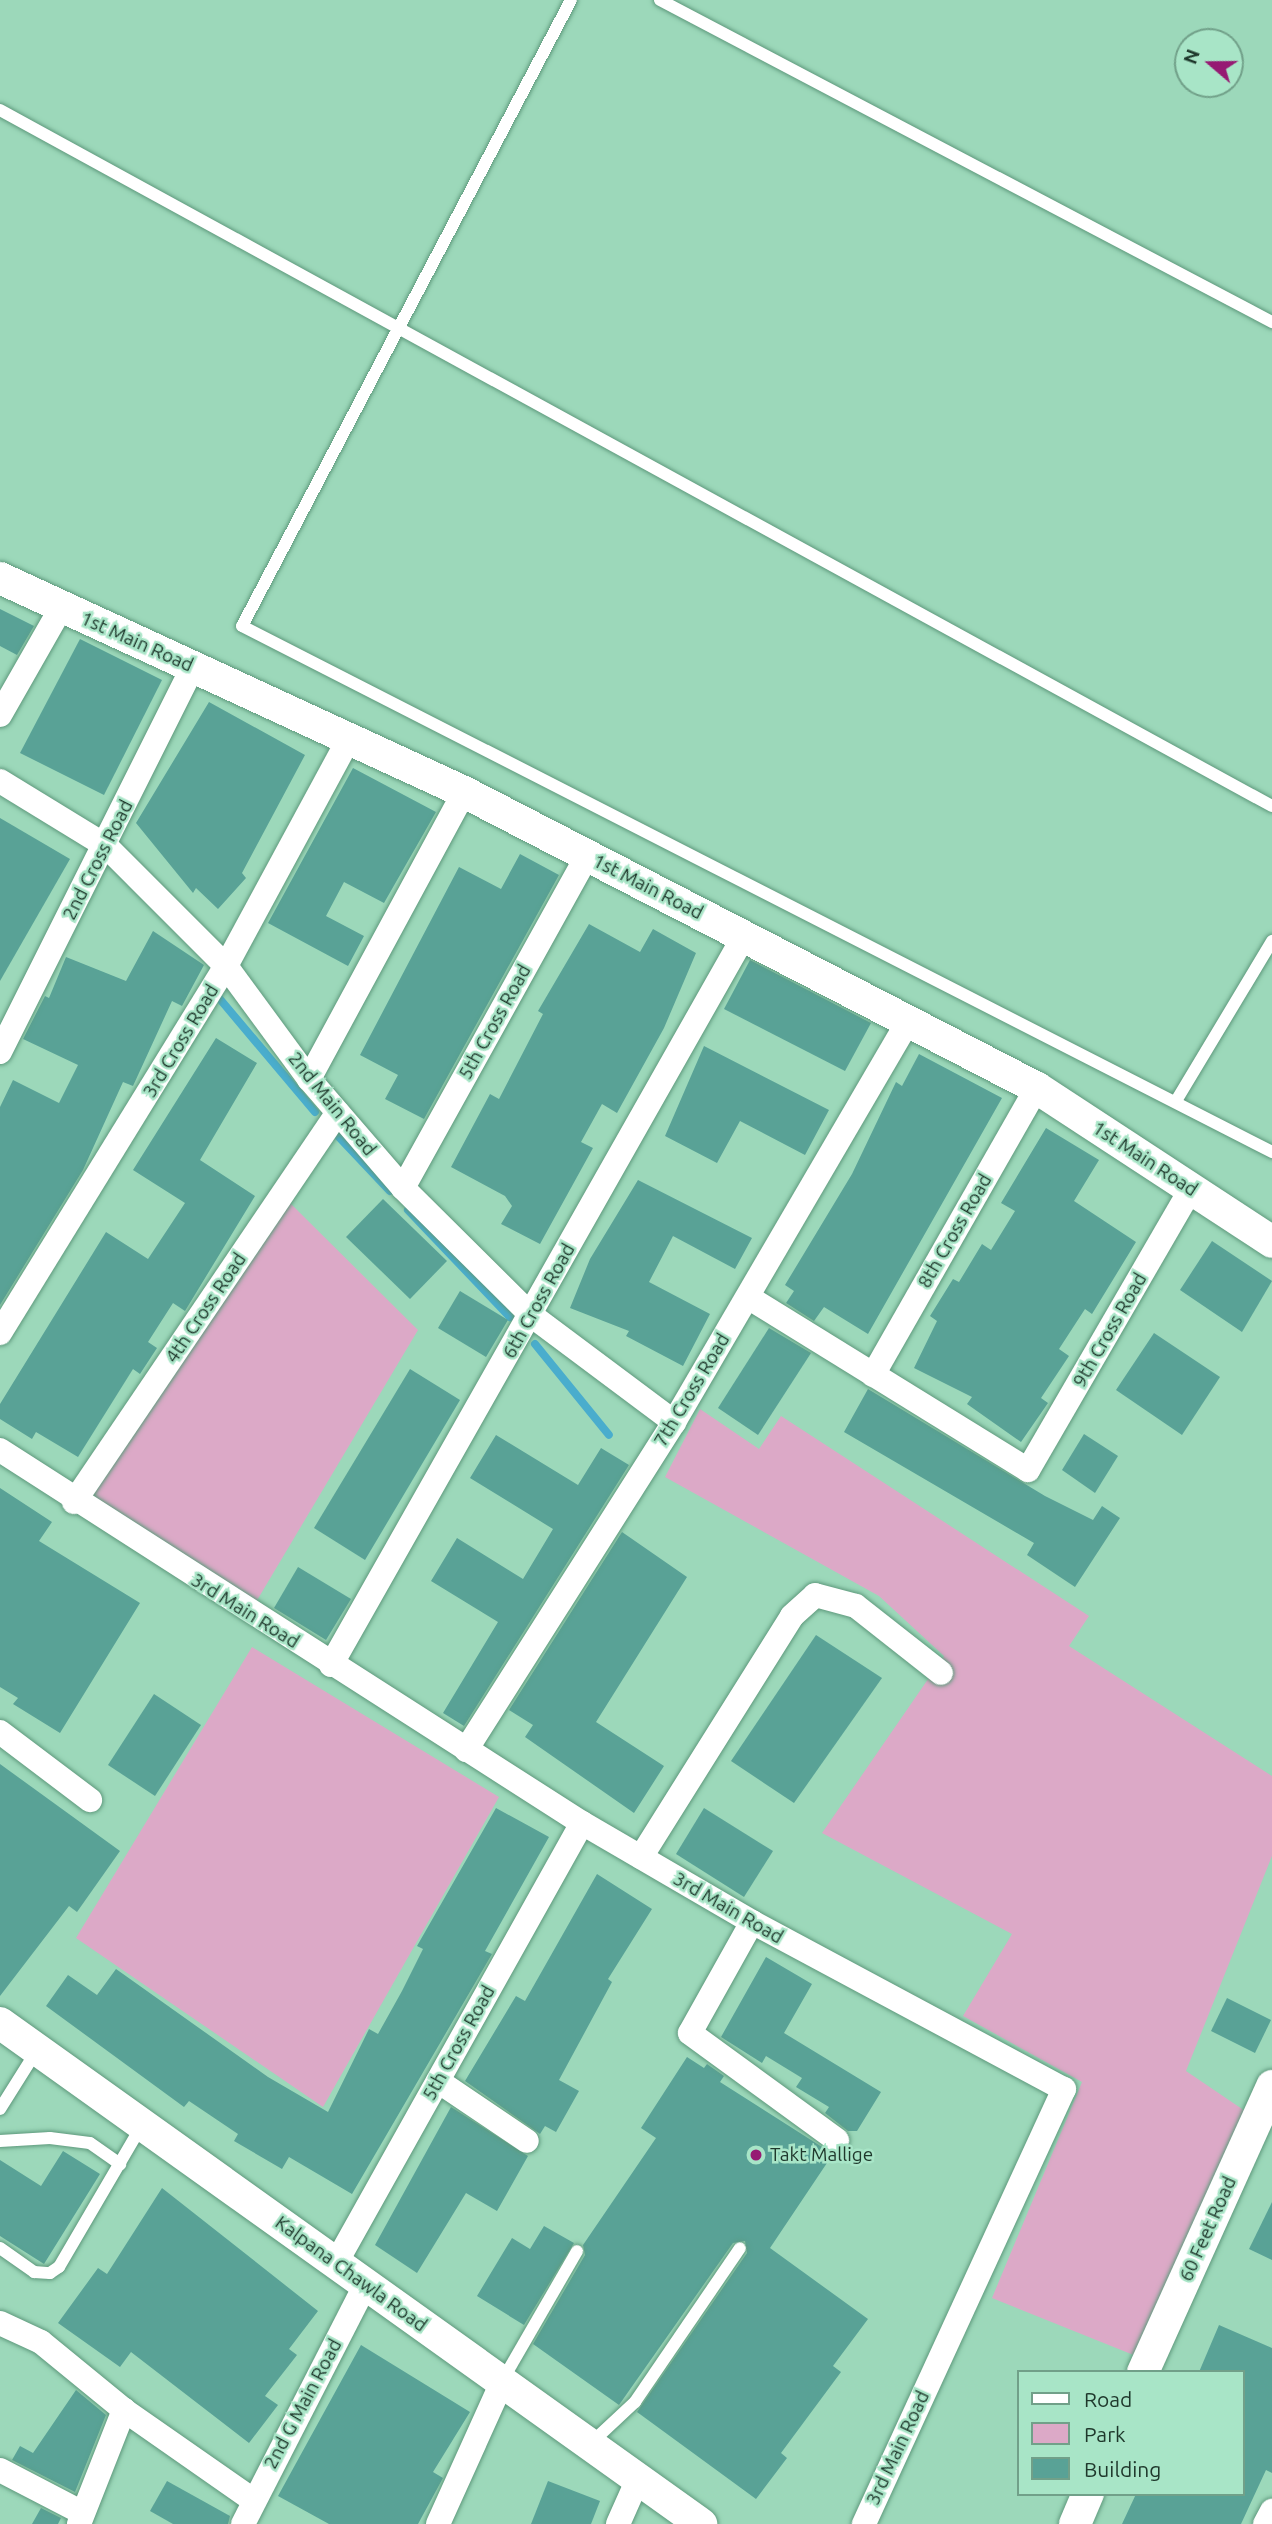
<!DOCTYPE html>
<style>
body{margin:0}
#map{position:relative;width:1272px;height:2524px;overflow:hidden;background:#9cd8ba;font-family:Ubuntu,sans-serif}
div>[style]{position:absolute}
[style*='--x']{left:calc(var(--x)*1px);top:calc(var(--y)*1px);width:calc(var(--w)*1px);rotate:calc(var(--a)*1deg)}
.green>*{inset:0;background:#dca9c7}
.stream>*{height:8px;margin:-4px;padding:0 4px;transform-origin:4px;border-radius:4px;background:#4aadcd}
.building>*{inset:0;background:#59a296}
.roads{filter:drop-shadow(0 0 2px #5e997c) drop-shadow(0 0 2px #5e997c)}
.service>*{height:12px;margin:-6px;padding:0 6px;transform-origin:6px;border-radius:6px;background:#fff}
.minor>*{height:24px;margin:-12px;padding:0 12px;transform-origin:12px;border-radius:12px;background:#fff}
.tertiary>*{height:32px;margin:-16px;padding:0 16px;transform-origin:16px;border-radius:16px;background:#fff}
.dots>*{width:19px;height:19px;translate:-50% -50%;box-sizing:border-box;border:4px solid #a8e5c7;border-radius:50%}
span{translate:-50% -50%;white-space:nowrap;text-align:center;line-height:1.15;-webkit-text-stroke:5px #a8e5c7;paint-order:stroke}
.street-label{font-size:19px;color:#1f382c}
.poi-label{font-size:19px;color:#1f382c}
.left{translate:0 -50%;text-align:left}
.legend{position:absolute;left:1017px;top:2370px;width:228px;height:126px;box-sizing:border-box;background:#a8e5c7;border:2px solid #71a089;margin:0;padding:9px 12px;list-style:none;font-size:21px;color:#1f382c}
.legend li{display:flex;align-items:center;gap:14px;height:35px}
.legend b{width:35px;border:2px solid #71a089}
.north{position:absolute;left:1174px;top:28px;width:70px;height:70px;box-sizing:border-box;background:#a8e5c7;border:2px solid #71a089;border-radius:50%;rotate:290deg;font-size:19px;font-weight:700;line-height:28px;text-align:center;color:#1f382c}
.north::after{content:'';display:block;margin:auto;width:24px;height:32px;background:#961a73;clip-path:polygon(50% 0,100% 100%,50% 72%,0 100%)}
</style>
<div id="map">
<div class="green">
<div style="clip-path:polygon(287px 1200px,418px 1330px,256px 1602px,92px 1496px)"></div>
<div style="clip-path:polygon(700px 1409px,759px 1449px,781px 1416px,1089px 1616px,1069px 1646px,1272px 1776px,1272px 1856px,1186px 2071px,1245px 2111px,1136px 2356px,992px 2298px,1082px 2082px,963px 2016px,1012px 1934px,822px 1833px,944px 1656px,879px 1596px,665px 1477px)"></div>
<div style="clip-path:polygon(252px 1647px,499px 1797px,323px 2107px,76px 1938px)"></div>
</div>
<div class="stream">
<div style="--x:219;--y:998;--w:149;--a:49.9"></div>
<div style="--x:337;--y:1135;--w:77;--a:46.6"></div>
<div style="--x:408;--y:1210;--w:148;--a:46.4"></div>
<div style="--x:535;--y:1344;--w:117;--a:50.9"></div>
</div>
<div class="building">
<div style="clip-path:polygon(0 609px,34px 626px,17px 655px,0 646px)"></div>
<div style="clip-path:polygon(80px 639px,162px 680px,104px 795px,20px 753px)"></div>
<div style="clip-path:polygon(209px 702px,305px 755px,242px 873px,246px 878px,218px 909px,196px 888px,193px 893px,136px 823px)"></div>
<div style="clip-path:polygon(353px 768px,436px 812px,384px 903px,344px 882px,326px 916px,364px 936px,348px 966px,268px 923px)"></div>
<div style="clip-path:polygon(0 818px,70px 859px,0 981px)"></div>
<div style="clip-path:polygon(520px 854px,559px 875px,424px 1119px,385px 1099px,398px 1075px,360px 1055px,459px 867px,501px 889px)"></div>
<div style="clip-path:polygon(589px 924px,640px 952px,653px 929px,696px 953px,664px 1028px,617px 1113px,602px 1104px,581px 1142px,593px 1148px,540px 1244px,501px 1224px,512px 1206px,505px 1196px,451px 1167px,490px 1094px,499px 1099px,543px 1014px,538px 1011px)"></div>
<div style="clip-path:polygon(153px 931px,204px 965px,182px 1006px,172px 1001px,133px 1086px,123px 1082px,83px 1170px,0 1305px,0 1107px,13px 1080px,59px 1103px,78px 1065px,23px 1039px,45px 996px,49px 998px,66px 957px,126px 981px)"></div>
<div style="clip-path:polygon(750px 960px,871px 1023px,845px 1071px,724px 1009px)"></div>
<div style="clip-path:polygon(216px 1038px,257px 1063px,200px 1160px,255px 1196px,185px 1311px,173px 1303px,148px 1342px,157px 1348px,140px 1374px,133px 1369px,78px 1457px,36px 1432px,32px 1439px,0 1419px,0 1404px,106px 1232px,148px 1259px,185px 1203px,133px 1170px)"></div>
<div style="clip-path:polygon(704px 1046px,829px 1110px,805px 1155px,740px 1121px,717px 1163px,665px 1136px)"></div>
<div style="clip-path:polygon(919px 1054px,1002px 1098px,868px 1334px,824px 1307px,814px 1321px,786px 1303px,794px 1291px,785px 1285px,852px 1174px,896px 1082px,902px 1086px)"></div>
<div style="clip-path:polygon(1046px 1128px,1099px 1160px,1074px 1201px,1136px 1242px,1092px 1314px,1085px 1309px,1059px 1349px,1069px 1356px,1041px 1398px,1048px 1403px,1021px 1442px,967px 1404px,972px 1397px,914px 1368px,937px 1321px,930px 1316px,953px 1279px,959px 1282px,982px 1244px,991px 1250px,1015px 1211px,1001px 1203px)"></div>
<div style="clip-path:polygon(638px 1180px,752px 1238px,735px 1269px,673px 1236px,649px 1282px,710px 1314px,683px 1366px,626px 1336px,629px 1331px,570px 1308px,590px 1259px)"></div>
<div style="clip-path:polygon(383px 1199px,447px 1261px,410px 1299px,346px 1237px)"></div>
<div style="clip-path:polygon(1212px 1241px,1272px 1281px,1242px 1332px,1180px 1290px)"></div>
<div style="clip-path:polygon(460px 1291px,508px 1320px,486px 1357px,438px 1328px)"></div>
<div style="clip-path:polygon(769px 1328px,811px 1353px,758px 1435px,718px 1408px)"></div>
<div style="clip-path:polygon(1154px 1333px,1220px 1377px,1182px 1435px,1116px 1390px)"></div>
<div style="clip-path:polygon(410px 1369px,460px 1400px,365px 1560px,314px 1528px)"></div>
<div style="clip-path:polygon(868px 1389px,1045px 1496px,1093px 1520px,1102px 1506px,1120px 1518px,1075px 1587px,1027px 1555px,1034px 1543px,844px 1432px)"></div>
<div style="clip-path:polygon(1084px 1434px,1118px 1456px,1095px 1493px,1062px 1470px)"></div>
<div style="clip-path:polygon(496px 1435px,578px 1485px,601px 1448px,629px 1465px,464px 1726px,443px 1713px,498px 1622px,431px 1581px,457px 1538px,523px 1579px,553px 1529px,470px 1478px)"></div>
<div style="clip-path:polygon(0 1488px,52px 1522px,39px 1541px,140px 1603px,60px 1733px,13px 1704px,18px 1698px,0 1687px)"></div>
<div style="clip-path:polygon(622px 1532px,687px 1577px,596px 1722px,664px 1766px,634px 1813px,525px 1737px,533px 1725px,509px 1710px)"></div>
<div style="clip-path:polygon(298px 1567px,351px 1599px,326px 1640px,274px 1608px)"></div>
<div style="clip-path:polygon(816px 1635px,882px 1678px,794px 1803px,731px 1761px)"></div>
<div style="clip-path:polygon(154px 1694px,201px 1725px,155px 1796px,108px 1765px)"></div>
<div style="clip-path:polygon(0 1764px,120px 1851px,77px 1912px,69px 1906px,0 1996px)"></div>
<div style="clip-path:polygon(496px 1808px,549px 1837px,485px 1951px,492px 1954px,352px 2194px,289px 2157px,282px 2169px,234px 2141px,238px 2134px,189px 2101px,184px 2107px,46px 2006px,68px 1975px,97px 1995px,116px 1969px,268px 2077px,328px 2112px,369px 2029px,378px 2034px,402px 1991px,423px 1949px,417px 1946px)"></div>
<div style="clip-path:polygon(704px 1808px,773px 1851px,744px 1897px,676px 1854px)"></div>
<div style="clip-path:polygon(597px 1874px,652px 1909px,608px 1979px,612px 1982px,559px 2080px,579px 2091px,556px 2132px,545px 2126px,540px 2134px,465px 2081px,516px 1996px,525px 2001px)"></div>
<div style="clip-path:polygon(766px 1957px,812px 1984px,784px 2033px,881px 2092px,857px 2131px,848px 2131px,825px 2113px,829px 2107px,796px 2087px,802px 2078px,766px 2056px,762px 2063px,721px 2037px)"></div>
<div style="clip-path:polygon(1227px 1998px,1271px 2020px,1255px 2053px,1211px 2031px)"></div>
<div style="clip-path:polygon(687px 2057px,704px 2068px,707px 2064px,724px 2076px,720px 2082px,833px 2154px,770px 2248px,868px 2319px,833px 2366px,841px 2372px,781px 2453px,787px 2458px,756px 2499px,637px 2412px,747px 2253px,745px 2241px,733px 2243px,619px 2405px,533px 2344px,585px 2255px,583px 2245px,656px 2138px,641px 2128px)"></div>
<div style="clip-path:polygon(451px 2107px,528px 2156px,497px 2211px,466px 2193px,417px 2273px,375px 2245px)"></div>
<div style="clip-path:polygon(63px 2151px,100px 2174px,44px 2264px,0 2236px,0 2160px,41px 2186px)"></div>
<div style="clip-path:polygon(162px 2188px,318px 2311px,289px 2349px,297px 2355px,265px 2396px,278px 2405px,249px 2443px,131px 2352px,120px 2367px,58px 2323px,98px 2268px,107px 2274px)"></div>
<div style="clip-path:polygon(1272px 2202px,1272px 2260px,1249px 2249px)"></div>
<div style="clip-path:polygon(544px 2226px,574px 2243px,524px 2325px,477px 2296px,512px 2238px,530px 2249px)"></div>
<div style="clip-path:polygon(1219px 2325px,1272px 2348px,1272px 2473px,1266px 2470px,1241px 2524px,1122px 2524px,1136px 2494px,1242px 2494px,1242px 2372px,1199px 2372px)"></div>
<div style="clip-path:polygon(361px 2345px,470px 2412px,433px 2472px,443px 2478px,418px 2524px,329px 2524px,278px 2496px)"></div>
<div style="clip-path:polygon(76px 2390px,106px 2415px,75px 2492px,12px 2460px,20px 2446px,33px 2453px)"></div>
<div style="clip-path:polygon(167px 2481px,230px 2516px,228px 2524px,173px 2524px,150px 2511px)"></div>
<div style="clip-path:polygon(548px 2481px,600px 2501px,591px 2524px,531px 2524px)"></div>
<div style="clip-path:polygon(41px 2508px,61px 2518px,58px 2524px,32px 2524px)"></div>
</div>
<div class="roads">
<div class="service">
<div style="--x:571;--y:0;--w:707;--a:117.72"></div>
<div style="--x:242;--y:626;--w:1157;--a:27.05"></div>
<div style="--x:660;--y:0;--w:692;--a:27.75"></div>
<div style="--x:0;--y:110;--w:1450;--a:28.69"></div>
<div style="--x:1176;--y:1101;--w:187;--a:-59"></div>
<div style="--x:0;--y:2109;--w:70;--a:-57.9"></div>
<div style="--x:0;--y:2141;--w:50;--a:-3.4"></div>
<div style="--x:50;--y:2138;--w:40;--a:7.1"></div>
<div style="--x:90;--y:2143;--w:37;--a:35"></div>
<div style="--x:0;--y:2248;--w:42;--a:35.2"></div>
<div style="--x:34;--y:2272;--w:16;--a:4"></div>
<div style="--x:50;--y:2273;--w:11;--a:-34"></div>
<div style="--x:59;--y:2267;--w:164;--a:-59.7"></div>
<div style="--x:502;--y:2381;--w:150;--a:-60"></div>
<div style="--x:590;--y:2444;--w:62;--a:-43"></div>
<div style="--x:635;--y:2402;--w:186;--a:-55.7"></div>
</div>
<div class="minor">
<div style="--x:0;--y:715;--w:123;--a:-60.3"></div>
<div style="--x:0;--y:781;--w:124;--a:31.5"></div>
<div style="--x:106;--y:846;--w:170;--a:45"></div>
<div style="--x:226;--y:966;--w:140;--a:53.7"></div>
<div style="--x:309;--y:1079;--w:144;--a:49.2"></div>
<div style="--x:403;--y:1188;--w:180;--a:44.8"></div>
<div style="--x:531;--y:1315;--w:179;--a:36.8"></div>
<div style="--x:0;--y:1052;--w:431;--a:-63.4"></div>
<div style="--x:309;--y:1079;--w:326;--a:-61.6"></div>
<div style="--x:403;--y:1188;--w:380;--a:-61"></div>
<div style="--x:748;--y:1297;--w:329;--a:31.7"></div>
<div style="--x:1028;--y:1470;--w:325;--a:-59.9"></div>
<div style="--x:0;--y:1333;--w:431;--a:-58.4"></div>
<div style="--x:226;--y:966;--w:257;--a:-61.6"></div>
<div style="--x:873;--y:1375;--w:331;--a:-60.3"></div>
<div style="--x:0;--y:1450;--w:691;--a:32.66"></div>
<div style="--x:582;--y:1823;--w:197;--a:30.2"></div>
<div style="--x:752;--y:1922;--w:354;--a:28.2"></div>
<div style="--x:1064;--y:2089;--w:479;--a:114.7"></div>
<div style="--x:74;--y:1502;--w:470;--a:-55.9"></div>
<div style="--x:331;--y:1665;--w:838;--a:-60.47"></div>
<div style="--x:0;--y:1732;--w:113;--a:37.1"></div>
<div style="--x:466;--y:1750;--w:388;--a:-57.6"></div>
<div style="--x:674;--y:1422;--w:461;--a:-59.7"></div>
<div style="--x:641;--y:1857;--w:284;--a:-57.9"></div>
<div style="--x:792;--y:1616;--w:31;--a:-42"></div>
<div style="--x:815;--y:1595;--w:42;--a:15"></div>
<div style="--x:856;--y:1606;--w:108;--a:38.2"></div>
<div style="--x:752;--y:1922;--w:127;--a:119.2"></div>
<div style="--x:690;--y:2033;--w:182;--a:36.1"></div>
<div style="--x:438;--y:2081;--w:107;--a:34"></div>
<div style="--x:336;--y:2263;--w:504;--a:-60.79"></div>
<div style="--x:0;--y:2323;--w:45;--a:24.9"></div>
<div style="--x:41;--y:2342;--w:107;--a:39.3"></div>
<div style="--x:124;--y:2410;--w:157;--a:34.9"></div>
<div style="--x:0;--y:2470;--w:93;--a:27.4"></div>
<div style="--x:79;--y:2524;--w:123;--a:-68.5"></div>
<div style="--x:243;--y:2524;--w:270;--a:-62.9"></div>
<div style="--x:438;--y:2524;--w:156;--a:-65.7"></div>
<div style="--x:618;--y:2524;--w:49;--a:-66"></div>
<div style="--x:1265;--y:2524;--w:15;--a:-62"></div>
</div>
<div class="tertiary">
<div style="--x:0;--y:578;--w:511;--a:24.76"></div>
<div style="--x:464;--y:792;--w:645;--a:27.32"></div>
<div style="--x:1037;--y:1088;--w:281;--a:33.2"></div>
<div style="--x:0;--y:2023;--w:862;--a:35.55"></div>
<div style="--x:1143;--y:2372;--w:314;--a:-65.7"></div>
<div style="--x:1075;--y:2524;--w:33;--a:-67"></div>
</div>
</div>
<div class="dots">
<div style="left:756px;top:2155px;background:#961a73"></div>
</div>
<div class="street-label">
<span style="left:137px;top:642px;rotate:24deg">1st Main Road</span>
<span style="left:98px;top:860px;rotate:-63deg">2nd Cross Road</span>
<span style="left:648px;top:887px;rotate:27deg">1st Main Road</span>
<span style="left:495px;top:1022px;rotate:-61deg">5th Cross Road</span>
<span style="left:181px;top:1041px;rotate:-59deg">3rd Cross Road</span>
<span style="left:332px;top:1104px;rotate:51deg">2nd Main Road</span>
<span style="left:1145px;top:1159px;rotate:33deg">1st Main Road</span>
<span style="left:955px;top:1231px;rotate:-60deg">8th Cross Road</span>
<span style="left:539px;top:1301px;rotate:-61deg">6th Cross Road</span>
<span style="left:206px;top:1308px;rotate:-56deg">4th Cross Road</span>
<span style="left:1110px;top:1330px;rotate:-60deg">9th Cross Road</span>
<span style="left:692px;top:1390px;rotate:-59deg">7th Cross Road</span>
<span style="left:245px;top:1611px;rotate:32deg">3rd Main Road</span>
<span style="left:728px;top:1908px;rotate:30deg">3rd Main Road</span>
<span style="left:459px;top:2043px;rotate:-61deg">5th Cross Road</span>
<span style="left:1208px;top:2229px;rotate:-66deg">60 Feet Road</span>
<span style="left:351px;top:2274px;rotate:36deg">Kalpana Chawla Road</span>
<span style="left:303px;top:2404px;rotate:-62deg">2nd G Main Road</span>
<span style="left:898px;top:2448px;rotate:-65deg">3rd Main Road</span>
</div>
<div class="poi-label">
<span class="left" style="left:770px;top:2155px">Takt Mallige</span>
</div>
<ul class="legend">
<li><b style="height:9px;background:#fff"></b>Road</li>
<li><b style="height:19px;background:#dca9c7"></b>Park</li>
<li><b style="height:19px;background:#59a296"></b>Building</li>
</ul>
<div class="north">N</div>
</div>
